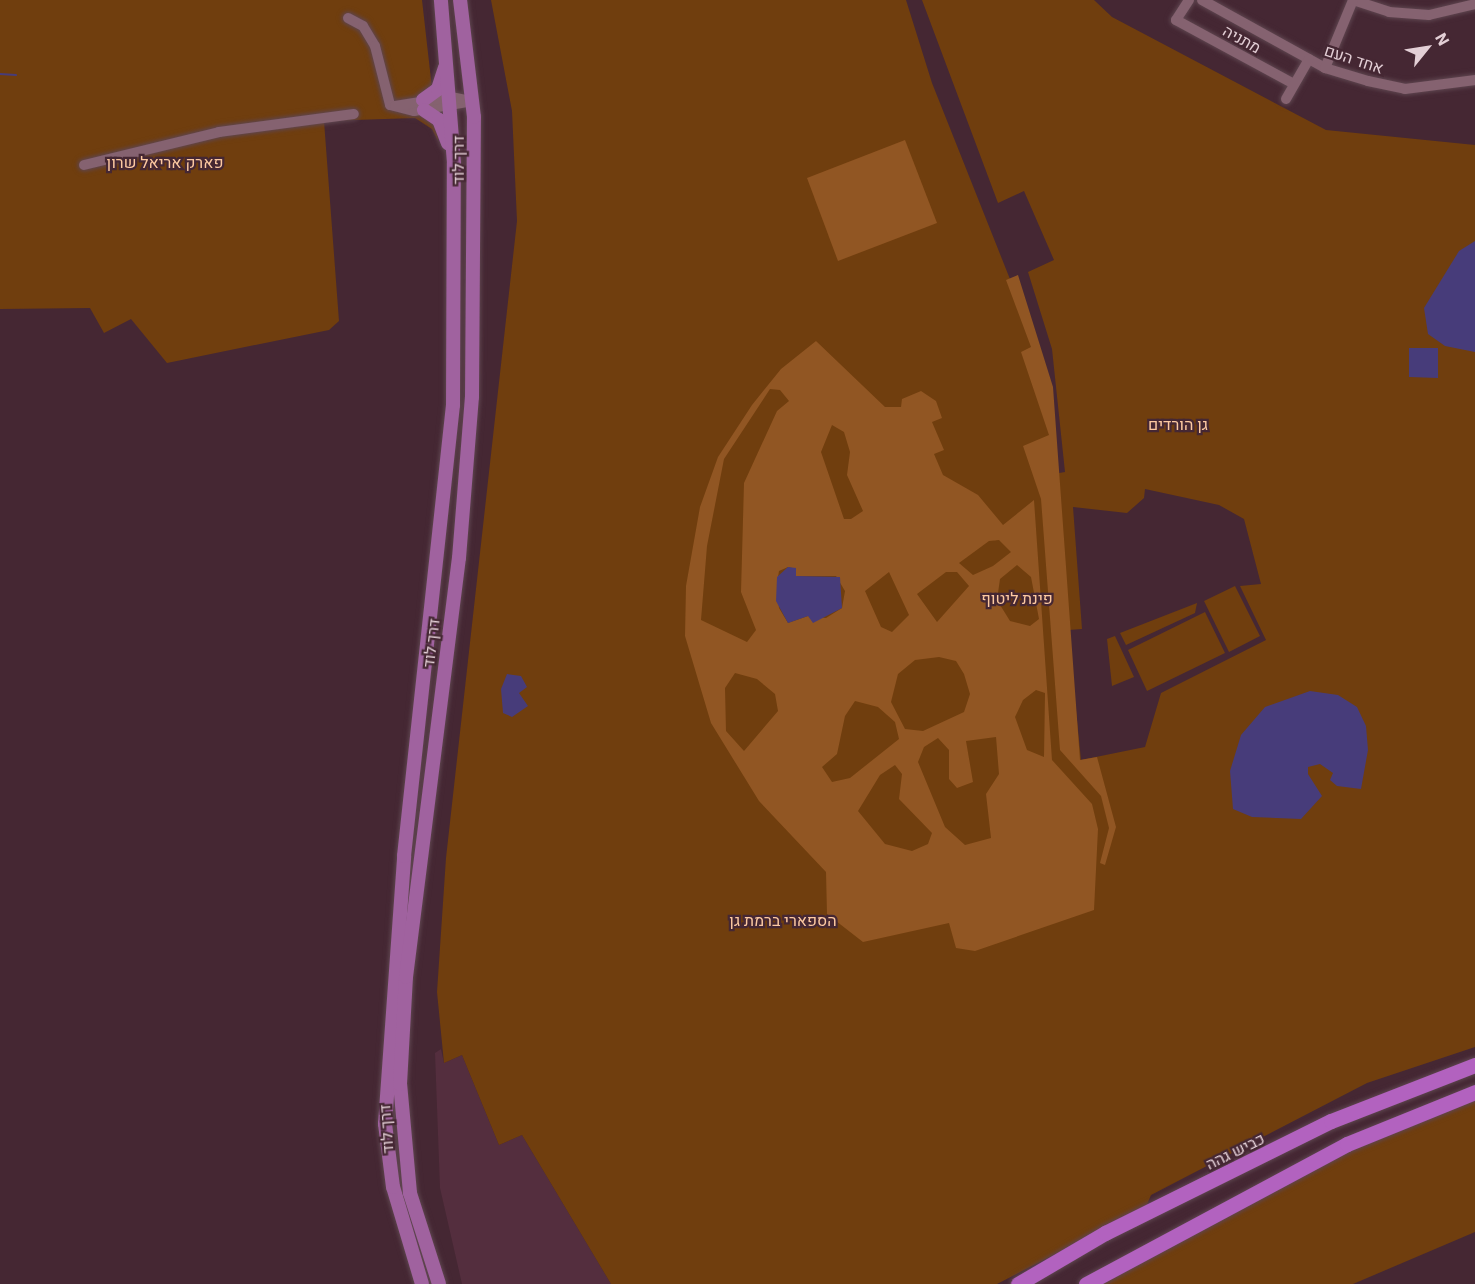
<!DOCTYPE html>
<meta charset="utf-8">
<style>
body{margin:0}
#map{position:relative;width:1475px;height:1284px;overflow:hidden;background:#452733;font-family:"IBM Plex Sans",Heebo,sans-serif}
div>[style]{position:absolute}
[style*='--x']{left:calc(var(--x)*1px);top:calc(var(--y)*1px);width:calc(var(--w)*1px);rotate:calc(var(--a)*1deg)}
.built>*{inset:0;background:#542e3e}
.green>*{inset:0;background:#703e0e}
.forest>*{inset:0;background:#915623}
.water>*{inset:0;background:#473c7a}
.stream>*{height:2px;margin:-1px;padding:0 1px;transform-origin:1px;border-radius:1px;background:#473c7a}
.roads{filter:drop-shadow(0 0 2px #5e454f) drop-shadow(0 0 2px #5e454f)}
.minor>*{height:10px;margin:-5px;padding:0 5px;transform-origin:5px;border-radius:5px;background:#856270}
.major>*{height:14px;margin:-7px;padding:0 7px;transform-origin:7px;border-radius:7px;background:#a0629f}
.highway>*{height:15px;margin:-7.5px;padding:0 7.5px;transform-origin:7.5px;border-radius:7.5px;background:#b262bf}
span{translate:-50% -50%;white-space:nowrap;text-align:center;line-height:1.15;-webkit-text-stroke:4.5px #452733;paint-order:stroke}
.street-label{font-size:16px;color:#e3cfd6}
.park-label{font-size:16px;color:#fdc9a1}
.north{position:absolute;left:1397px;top:18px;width:60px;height:60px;-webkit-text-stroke:4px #452733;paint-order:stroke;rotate:60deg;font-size:16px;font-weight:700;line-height:24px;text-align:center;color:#e3cfd6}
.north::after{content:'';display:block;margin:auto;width:21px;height:27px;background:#e3cfd6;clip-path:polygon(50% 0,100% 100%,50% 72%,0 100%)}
</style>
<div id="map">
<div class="built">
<div style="clip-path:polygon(441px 1049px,444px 1063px,462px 1055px,499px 1145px,522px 1135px,611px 1284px,462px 1284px,440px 1188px,435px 1053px)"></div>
</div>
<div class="green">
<div style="clip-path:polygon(0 0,422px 0,438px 141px,432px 129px,415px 118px,324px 121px,339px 321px,329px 330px,167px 363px,131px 319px,104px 333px,90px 308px,0 309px)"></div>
<div style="clip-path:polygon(evenodd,491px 0,906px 0,932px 83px,1035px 342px,1059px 473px,1065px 472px,1052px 349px,1028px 272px,1054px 260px,1024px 191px,998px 203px,922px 0,1094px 0,1112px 17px,1326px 130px,1475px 145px,1475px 1047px,1367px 1083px,1151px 1195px,1146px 1207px,997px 1284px,611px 1284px,522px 1135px,499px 1145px,462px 1055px,444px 1063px,437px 992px,446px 858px,517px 221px,512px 111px,491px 0,1145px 489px,1219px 505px,1244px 519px,1261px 584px,1240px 586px,1266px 640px,1161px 693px,1145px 747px,1081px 760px,1068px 630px,1082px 629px,1073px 507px,1127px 513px,1144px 498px,1145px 489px)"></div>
<div style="clip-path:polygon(1235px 586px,1260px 636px,1229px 652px,1204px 601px)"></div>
<div style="clip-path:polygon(1197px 603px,1195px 613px,1126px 645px,1120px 633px)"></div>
<div style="clip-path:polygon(1205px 612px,1225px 653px,1147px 691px,1128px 650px)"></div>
<div style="clip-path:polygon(1115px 636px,1134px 677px,1112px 686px,1107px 639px)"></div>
<div style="clip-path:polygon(1475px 1100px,1475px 1232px,1353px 1284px,1103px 1284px,1364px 1141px)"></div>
</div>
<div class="forest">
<div style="clip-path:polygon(905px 140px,937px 223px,838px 261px,807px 178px)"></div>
<div style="clip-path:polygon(1018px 275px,1053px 387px,1080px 760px,1097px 757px,1116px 827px,1105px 865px,1100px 863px,1109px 828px,1101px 796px,1060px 750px,1041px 499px,1023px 446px,1049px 435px,1021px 352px,1031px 347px,1006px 280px)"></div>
<div style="clip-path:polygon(evenodd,816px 341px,885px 407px,901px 407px,902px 399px,921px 391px,936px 401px,942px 418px,932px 422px,944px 450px,934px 454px,943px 475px,978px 495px,1003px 525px,1034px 500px,1052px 760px,1092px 804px,1098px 829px,1094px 910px,975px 951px,956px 948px,949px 923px,863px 942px,827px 914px,826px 872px,759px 801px,711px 723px,685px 636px,686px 586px,700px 507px,718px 457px,752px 405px,781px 369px,816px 341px,770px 389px,780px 390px,789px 401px,777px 411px,744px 483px,741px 592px,756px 630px,747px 642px,701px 620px,707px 546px,724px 459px,770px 389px,816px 341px,832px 425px,844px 432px,850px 452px,847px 475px,863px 511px,851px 519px,844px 519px,821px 452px,832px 425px,816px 341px,999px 540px,1011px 552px,993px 566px,973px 575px,959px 563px,989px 541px,999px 540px,816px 341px,1017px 565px,1031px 577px,1039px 619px,1030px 626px,1010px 621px,997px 600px,1000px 579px,1017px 565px,816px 341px,788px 567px,796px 569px,796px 576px,836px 576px,845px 591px,842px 608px,826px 618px,808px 616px,788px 623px,779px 608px,777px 583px,779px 571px,788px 567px,816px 341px,889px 572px,909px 615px,892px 632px,881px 627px,865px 591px,889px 572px,816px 341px,946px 572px,957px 572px,969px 586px,937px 622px,917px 594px,946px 572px,816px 341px,939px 657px,956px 661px,964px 674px,970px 694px,964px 712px,923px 731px,905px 729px,891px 702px,898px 674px,915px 660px,939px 657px,816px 341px,735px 673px,757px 679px,775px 694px,778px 711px,744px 751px,726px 731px,725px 688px,735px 673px,816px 341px,1036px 690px,1045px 693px,1044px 757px,1027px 750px,1015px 717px,1023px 700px,1036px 690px,816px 341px,855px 701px,878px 707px,895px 722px,899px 739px,850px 778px,832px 782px,822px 767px,837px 754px,845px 716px,855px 701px,816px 341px,996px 737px,999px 774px,986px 794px,991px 838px,965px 845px,945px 827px,918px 762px,924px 747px,938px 738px,949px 750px,949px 779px,957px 788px,973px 782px,966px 741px,996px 737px,816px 341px,895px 765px,902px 774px,899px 799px,932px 833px,928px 844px,912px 851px,885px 844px,858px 811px,880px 775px,895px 765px)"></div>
</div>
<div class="water">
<div style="clip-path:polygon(1475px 241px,1475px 352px,1445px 346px,1428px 334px,1424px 308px,1459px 251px)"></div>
<div style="clip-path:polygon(1409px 348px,1438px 348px,1438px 378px,1409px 377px)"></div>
<div style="clip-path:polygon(788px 567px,796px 568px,796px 576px,840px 577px,842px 608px,813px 623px,808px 616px,788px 623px,776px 601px,777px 577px)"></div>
<div style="clip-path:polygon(507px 674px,521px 676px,527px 687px,519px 693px,528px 706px,512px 717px,503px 713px,501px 689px)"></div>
<div style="clip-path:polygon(1310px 691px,1338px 695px,1357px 707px,1366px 726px,1368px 750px,1361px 789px,1337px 786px,1330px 780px,1333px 773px,1320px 764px,1308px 767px,1308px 774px,1322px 796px,1301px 819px,1252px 817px,1233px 809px,1230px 771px,1241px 735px,1265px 707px)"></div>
</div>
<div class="stream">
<div style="--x:0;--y:74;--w:16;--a:4"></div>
</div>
<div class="roads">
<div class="minor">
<div style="--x:1189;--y:0;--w:24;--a:123"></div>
<div style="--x:1176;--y:20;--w:134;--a:28.5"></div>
<div style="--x:1202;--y:0;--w:141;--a:28.9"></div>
<div style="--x:1325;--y:68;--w:45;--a:16.8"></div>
<div style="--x:1368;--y:81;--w:38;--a:12"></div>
<div style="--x:1405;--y:89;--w:71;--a:-7.3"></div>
<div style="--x:1353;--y:0;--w:38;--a:18"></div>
<div style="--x:1389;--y:12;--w:40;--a:4.3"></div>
<div style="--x:1429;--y:15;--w:47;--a:-13.4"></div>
<div style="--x:348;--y:18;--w:17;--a:28"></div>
<div style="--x:363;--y:26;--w:23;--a:59"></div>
<div style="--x:375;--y:46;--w:61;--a:75.7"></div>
<div style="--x:390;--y:105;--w:25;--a:14"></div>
<div style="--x:414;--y:111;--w:60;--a:-9.6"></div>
<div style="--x:1325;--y:68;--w:74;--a:-67.6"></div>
<div style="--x:1286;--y:99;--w:46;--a:-60.1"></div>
<div style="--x:395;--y:106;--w:57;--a:-9.1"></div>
<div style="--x:451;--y:97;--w:20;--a:11"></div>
<div style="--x:84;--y:165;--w:139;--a:-13.7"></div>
<div style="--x:219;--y:132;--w:136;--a:-7.6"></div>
</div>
<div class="major">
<div style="--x:423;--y:100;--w:19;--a:-36"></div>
<div style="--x:438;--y:89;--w:23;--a:-72"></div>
<div style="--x:424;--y:110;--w:18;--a:34"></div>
<div style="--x:439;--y:120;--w:25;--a:69"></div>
<div style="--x:422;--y:1284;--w:101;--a:-106.6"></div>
<div style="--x:393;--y:1187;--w:64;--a:-97.2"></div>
<div style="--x:385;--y:1124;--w:269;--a:-85.9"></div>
<div style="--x:404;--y:856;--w:454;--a:-83.8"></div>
<div style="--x:453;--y:405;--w:242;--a:-89.8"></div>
<div style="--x:454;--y:163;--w:164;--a:-94.6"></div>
<div style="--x:439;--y:1284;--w:96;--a:-107.7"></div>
<div style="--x:410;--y:1193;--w:109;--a:-95.2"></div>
<div style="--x:400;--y:1084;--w:107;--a:-86.8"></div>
<div style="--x:406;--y:977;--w:422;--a:-82.8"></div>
<div style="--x:459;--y:558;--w:162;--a:-85.4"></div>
<div style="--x:472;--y:397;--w:280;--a:-89.6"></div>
<div style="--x:474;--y:117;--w:118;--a:-96.8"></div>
</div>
<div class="highway">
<div style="--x:1018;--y:1284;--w:101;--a:-30.4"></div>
<div style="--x:1105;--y:1233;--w:252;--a:-26.4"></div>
<div style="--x:1331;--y:1121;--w:155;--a:-21.3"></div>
<div style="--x:1086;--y:1284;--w:296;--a:-28.2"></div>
<div style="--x:1347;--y:1144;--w:138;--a:-22.1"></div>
</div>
</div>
<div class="street-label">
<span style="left:1242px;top:39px;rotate:29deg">מתניה</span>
<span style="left:1354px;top:59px;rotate:18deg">אחד העם</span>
<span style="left:458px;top:160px;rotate:-90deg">דרך לוד</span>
<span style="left:431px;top:643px;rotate:-83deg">דרך לוד</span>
<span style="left:386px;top:1129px;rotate:-94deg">דרך לוד</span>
<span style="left:1235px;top:1151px;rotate:-26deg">כביש גהה</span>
</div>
<div class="park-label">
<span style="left:165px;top:162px">פארק אריאל שרון</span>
<span style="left:1178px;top:424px">גן הורדים</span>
<span style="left:1017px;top:598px">פינת ליטוף</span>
<span style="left:783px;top:920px">הספארי ברמת גן</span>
</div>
<div class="north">N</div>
</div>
